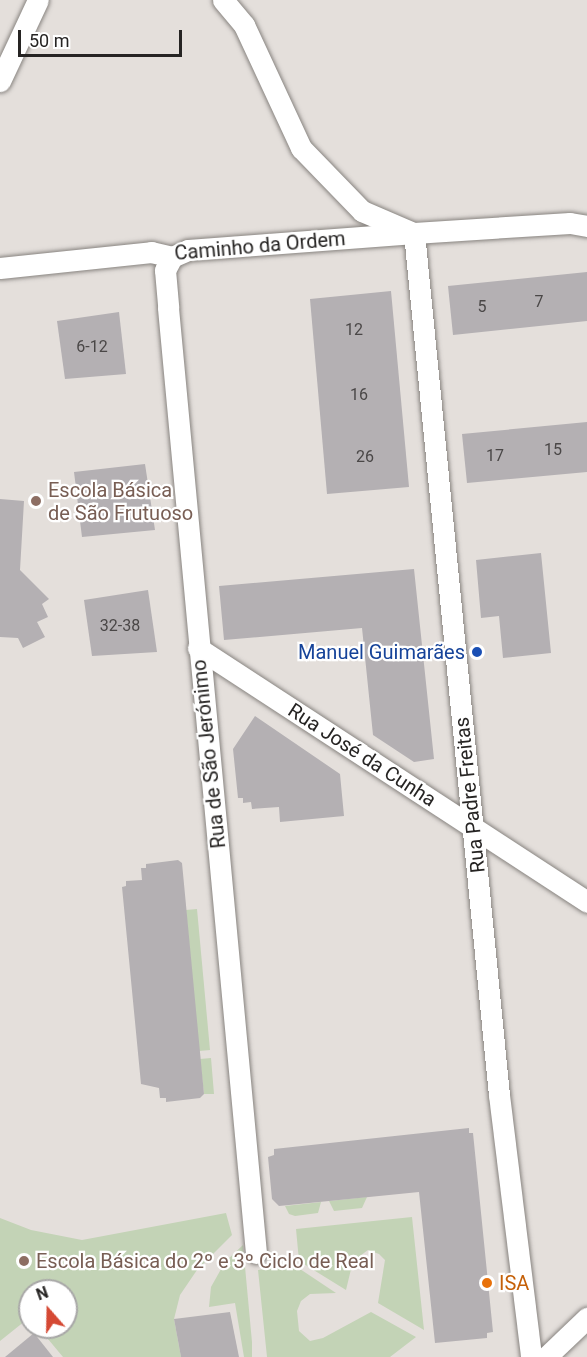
<!DOCTYPE html>
<meta charset="utf-8">
<style>
body{margin:0}
#map{position:relative;width:587px;height:1357px;overflow:hidden;background:#e4dfdb;font-family:Roboto,sans-serif}
div>[style]{position:absolute}
[style*='--x']{left:calc(var(--x)*1px);top:calc(var(--y)*1px);width:calc(var(--w)*1px);rotate:calc(var(--a)*1deg)}
.green>*{inset:0;background:#c3d3b6}
.building>*{inset:0;background:#b4b0b3}
.roads{filter:drop-shadow(0 0 2px #888480) drop-shadow(0 0 2px #888480)}
.street>*{height:21px;margin:-10.5px;padding:0 10.5px;transform-origin:10.5px;border-radius:10.5px;background:#fff}
.dots>*{width:16px;height:16px;translate:-50% -50%;box-sizing:border-box;border:3px solid #fff;border-radius:50%}
span{translate:-50% -50%;white-space:nowrap;text-align:center;line-height:1.15;-webkit-text-stroke:4.5px #fff;paint-order:stroke}
.number-label{font-size:16px;color:#4a4747}
.number-label span{-webkit-text-stroke-width:0}
.street-label{font-size:20px;color:#262423}
.education-label{font-size:20px;color:#785e54}
.left{translate:0 -50%;text-align:left}
.transit-label{font-size:20px;color:#164399}
.right{translate:-100% -50%;text-align:right}
.food-label{font-size:20px;color:#c56008}
.north{position:absolute;left:18px;top:1279px;width:60px;height:60px;box-sizing:border-box;background:#fff;border:2px solid #a8a7a7;border-radius:50%;rotate:340deg;font-size:16px;font-weight:700;line-height:24px;text-align:center;color:#262423}
.north::after{content:'';display:block;margin:auto;width:21px;height:27px;background:#d54934;clip-path:polygon(50% 0,100% 100%,50% 72%,0 100%)}
.scale{position:absolute;left:18px;top:30px;width:164px;height:27px;box-sizing:border-box;border:3px solid #262423;border-top:0;padding-left:8px;font-size:18px;line-height:21px;white-space:nowrap;color:#262423;-webkit-text-stroke:4px #fff;paint-order:stroke}
</style>
<div id="map">
<div class="green">
<div style="clip-path:polygon(197px 909px,210px 1050px,199px 1051px,186px 910px)"></div>
<div style="clip-path:polygon(211px 1058px,214px 1094px,204px 1094px,200px 1059px)"></div>
<div style="clip-path:polygon(367px 1197px,362px 1208px,334px 1211px,329px 1201px)"></div>
<div style="clip-path:polygon(321px 1202px,318px 1213px,295px 1216px,289px 1214px,285px 1206px)"></div>
<div style="clip-path:polygon(226px 1213px,232px 1235px,197px 1270px,180px 1295px,174px 1319px,181px 1357px,63px 1357px,38px 1327px,66px 1327px,66px 1291px,30px 1291px,30px 1317px,0 1341px,0 1218px,31px 1230px,82px 1240px)"></div>
<div style="clip-path:polygon(412px 1217px,424px 1330px,378px 1303px,385px 1260px,379px 1254px,368px 1250px,353px 1261px,346px 1290px,299px 1261px,296px 1229px)"></div>
<div style="clip-path:polygon(243px 1245px,252px 1342px,252px 1357px,244px 1357px,235px 1303px,209px 1307px,211px 1287px,225px 1262px)"></div>
<div style="clip-path:polygon(294px 1265px,336px 1293px,310px 1294px,301px 1301px,297px 1311px,299px 1331px,310px 1341px,323px 1338px,371px 1312px,416px 1337px,390px 1357px,267px 1357px,258px 1270px)"></div>
</div>
<div class="building">
<div style="clip-path:polygon(587px 272px,587px 321px,453px 335px,448px 286px)"></div>
<div style="clip-path:polygon(391px 291px,409px 487px,327px 494px,310px 299px)"></div>
<div style="clip-path:polygon(119px 312px,126px 374px,65px 379px,57px 321px)"></div>
<div style="clip-path:polygon(587px 422px,587px 472px,467px 483px,462px 434px)"></div>
<div style="clip-path:polygon(145px 464px,155px 530px,82px 537px,74px 472px)"></div>
<div style="clip-path:polygon(0 499px,24px 501px,20px 570px,49px 599px,42px 604px,48px 617px,37px 622px,45px 637px,23px 648px,18px 638px,0 637px)"></div>
<div style="clip-path:polygon(541px 553px,551px 653px,503px 658px,499px 616px,481px 618px,476px 560px)"></div>
<div style="clip-path:polygon(414px 569px,434px 759px,414px 762px,373px 735px,362px 628px,224px 640px,219px 586px)"></div>
<div style="clip-path:polygon(148px 590px,157px 652px,92px 656px,84px 600px)"></div>
<div style="clip-path:polygon(255px 716px,340px 774px,344px 816px,280px 822px,279px 807px,252px 809px,251px 802px,243px 803px,243px 798px,238px 798px,233px 749px)"></div>
<div style="clip-path:polygon(178px 860px,182px 863px,204px 1094px,200px 1098px,166px 1102px,166px 1098px,160px 1098px,159px 1088px,141px 1084px,122px 887px,126px 886px,126px 881px,142px 880px,141px 868px,146px 868px,146px 864px)"></div>
<div style="clip-path:polygon(469px 1128px,469px 1133px,473px 1133px,493px 1332px,487px 1333px,487px 1338px,435px 1343px,419px 1192px,279px 1206px,272px 1199px,268px 1157px,274px 1155px,274px 1149px)"></div>
<div style="clip-path:polygon(230px 1312px,239px 1357px,181px 1357px,174px 1319px)"></div>
<div style="clip-path:polygon(34px 1333px,53px 1357px,5px 1357px)"></div>
</div>
<div class="roads">
<div class="street">
<div style="--x:223;--y:0;--w:33;--a:50"></div>
<div style="--x:244;--y:25;--w:136;--a:65.1"></div>
<div style="--x:301;--y:148;--w:88;--a:45.9"></div>
<div style="--x:362;--y:211;--w:53;--a:23.2"></div>
<div style="--x:0;--y:81;--w:89;--a:-64.9"></div>
<div style="--x:414;--y:233;--w:866;--a:84.37"></div>
<div style="--x:499;--y:1095;--w:264;--a:83"></div>
<div style="--x:172;--y:257;--w:15;--a:118"></div>
<div style="--x:165;--y:270;--w:38;--a:85"></div>
<div style="--x:168;--y:308;--w:949;--a:84.68"></div>
<div style="--x:0;--y:268;--w:152;--a:-6"></div>
<div style="--x:151;--y:252;--w:22;--a:13"></div>
<div style="--x:172;--y:257;--w:17;--a:-24"></div>
<div style="--x:188;--y:250;--w:227;--a:-4.3"></div>
<div style="--x:414;--y:233;--w:156;--a:-3.7"></div>
<div style="--x:570;--y:223;--w:17;--a:10"></div>
<div style="--x:198;--y:648;--w:465;--a:33.1"></div>
<div style="--x:546;--y:1357;--w:57;--a:-43.6"></div>
</div>
</div>
<div class="dots">
<div style="left:36px;top:501px;background:#8d6e63"></div>
<div style="left:477px;top:652px;background:#1a4fb4"></div>
<div style="left:24px;top:1261px;background:#8d6e63"></div>
<div style="left:487px;top:1283px;background:#e8710a"></div>
</div>
<div class="number-label">
<span style="left:539px;top:302px">7</span>
<span style="left:482px;top:307px">5</span>
<span style="left:354px;top:330px">12</span>
<span style="left:92px;top:347px">6-12</span>
<span style="left:359px;top:395px">16</span>
<span style="left:553px;top:450px">15</span>
<span style="left:495px;top:456px">17</span>
<span style="left:365px;top:457px">26</span>
<span style="left:120px;top:626px">32-38</span>
</div>
<div class="street-label">
<span style="left:260px;top:246px;rotate:-5deg">Caminho da Ordem</span>
<span style="left:209px;top:754px;rotate:-96deg">Rua de São Jerónimo</span>
<span style="left:362px;top:755px;rotate:33deg">Rua José da Cunha</span>
<span style="left:470px;top:795px;rotate:-96deg">Rua Padre Freitas</span>
</div>
<div class="education-label">
<span class="left" style="left:48px;top:502px">Escola Básica<br>de São Frutuoso</span>
<span class="left" style="left:36px;top:1261px">Escola Básica do 2º e 3º Ciclo de Real</span>
</div>
<div class="transit-label">
<span class="right" style="left:465px;top:652px">Manuel Guimarães</span>
</div>
<div class="food-label">
<span class="left" style="left:499px;top:1283px">ISA</span>
</div>
<div class="north">N</div>
<div class="scale">50 m</div>
</div>
